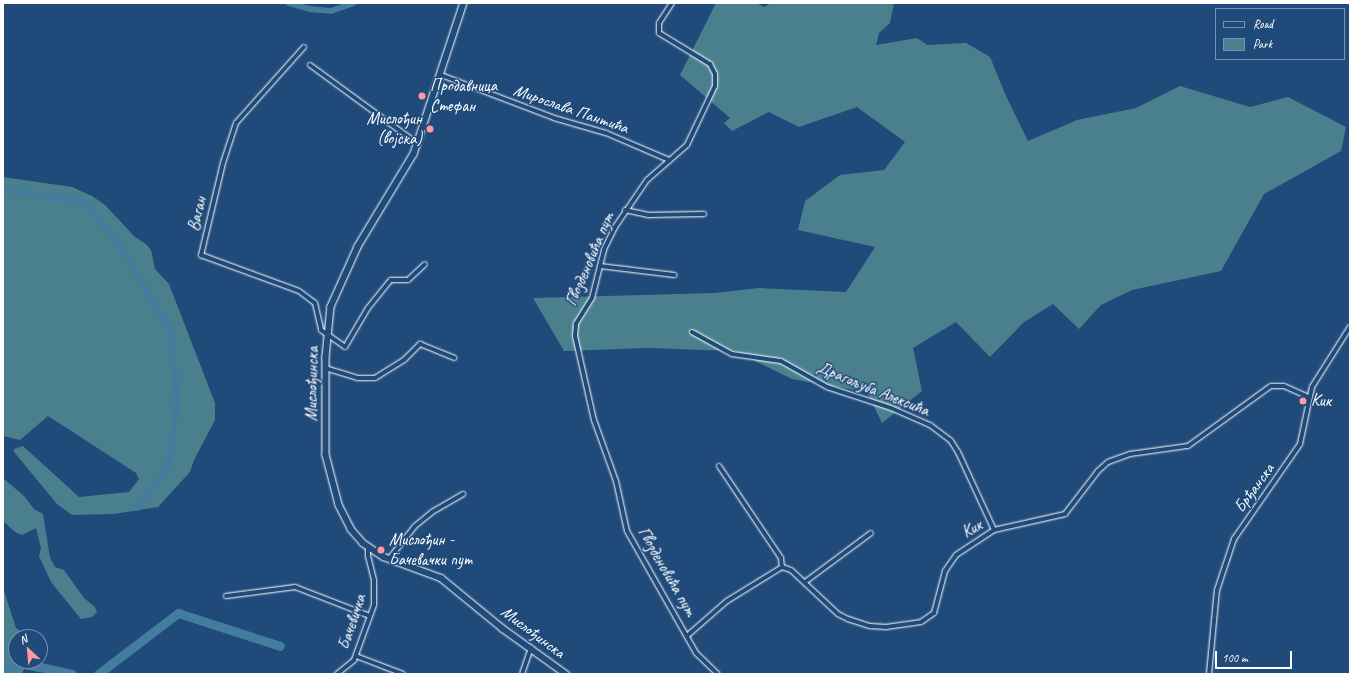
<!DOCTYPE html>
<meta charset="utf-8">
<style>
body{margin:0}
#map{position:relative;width:1353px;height:677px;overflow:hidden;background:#1f4a7a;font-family:Caveat,sans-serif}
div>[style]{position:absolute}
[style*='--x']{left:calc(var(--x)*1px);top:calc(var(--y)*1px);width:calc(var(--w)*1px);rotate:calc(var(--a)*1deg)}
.green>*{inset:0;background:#4a808d}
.canal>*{height:5.5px;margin:-2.75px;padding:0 2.75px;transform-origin:2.75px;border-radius:2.75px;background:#447c9e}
.river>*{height:9px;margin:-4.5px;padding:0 4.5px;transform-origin:4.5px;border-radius:4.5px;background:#447c9e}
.roads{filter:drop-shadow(0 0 1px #fff) drop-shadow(0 0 1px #fff)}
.minor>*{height:4px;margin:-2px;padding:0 2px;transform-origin:2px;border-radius:2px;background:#1f4a7a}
.secondary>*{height:5.5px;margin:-2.75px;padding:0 2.75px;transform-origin:2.75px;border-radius:2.75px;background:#1f4a7a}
.dots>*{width:11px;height:11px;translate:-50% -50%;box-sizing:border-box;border:2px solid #1f4a7a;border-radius:50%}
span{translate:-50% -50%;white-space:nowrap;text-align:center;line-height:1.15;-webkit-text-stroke:3px #1f4a7a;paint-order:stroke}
.poi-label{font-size:17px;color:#fff}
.left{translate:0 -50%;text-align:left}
.right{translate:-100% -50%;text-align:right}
.street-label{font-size:17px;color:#fff}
.frame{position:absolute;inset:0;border:4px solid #fff;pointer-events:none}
.legend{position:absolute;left:1215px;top:8px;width:130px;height:52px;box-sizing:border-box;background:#1f4a7a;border:1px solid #7992af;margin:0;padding:5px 7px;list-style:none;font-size:12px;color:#fff}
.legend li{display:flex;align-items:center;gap:8px;height:20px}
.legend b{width:20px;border:1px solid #7992af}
.north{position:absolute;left:8px;top:629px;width:40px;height:40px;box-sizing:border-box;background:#1f4a7a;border:1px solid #7992af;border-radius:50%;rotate:334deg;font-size:11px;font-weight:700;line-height:16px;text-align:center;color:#fff}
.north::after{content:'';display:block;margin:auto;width:14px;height:18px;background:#ff9aa2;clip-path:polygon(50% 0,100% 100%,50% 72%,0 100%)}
.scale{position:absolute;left:1215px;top:651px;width:77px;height:18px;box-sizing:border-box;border:2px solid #fff;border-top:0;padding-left:5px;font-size:12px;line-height:14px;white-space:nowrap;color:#fff;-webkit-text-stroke:3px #1f4a7a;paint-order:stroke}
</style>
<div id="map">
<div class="green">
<div style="clip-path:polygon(716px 3px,756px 3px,764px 7px,771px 3px,894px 3px,890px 23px,879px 33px,876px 45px,917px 38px,927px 45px,966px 43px,990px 57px,1006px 96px,1028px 141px,1077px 120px,1136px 108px,1180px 86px,1250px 107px,1288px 97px,1346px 127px,1341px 151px,1264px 194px,1221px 271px,1132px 290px,1101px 305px,1079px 329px,1053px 304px,1024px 322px,990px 357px,956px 322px,913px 348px,922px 391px,882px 423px,867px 392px,792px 379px,735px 351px,648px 348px,564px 351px,533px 298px,715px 293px,759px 288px,846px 292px,875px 247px,798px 230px,805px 201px,840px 175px,884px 170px,905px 142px,857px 107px,799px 127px,769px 112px,732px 131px,724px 123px,730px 118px,680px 75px)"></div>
<div style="clip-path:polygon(3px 177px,72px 187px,92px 196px,105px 205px,135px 237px,146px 244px,151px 250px,155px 269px,169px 284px,215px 403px,215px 420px,194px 460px,190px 472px,158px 507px,114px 514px,72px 515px,57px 504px,14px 452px,14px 449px,23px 446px,79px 497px,129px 492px,139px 479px,136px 473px,48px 416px,20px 440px,3px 436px)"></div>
<div style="clip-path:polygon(3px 478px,24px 496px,34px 509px,43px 514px,50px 558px,55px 567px,64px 570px,84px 598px,95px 607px,97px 612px,92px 617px,81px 619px,51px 582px,39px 556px,41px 548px,36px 528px,22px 535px,15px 532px,3px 521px)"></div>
<div style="clip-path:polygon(3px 588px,16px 628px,30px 637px,16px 637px,16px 661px,38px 661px,39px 672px,24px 669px,22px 674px,3px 674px)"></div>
</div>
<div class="canal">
<div style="--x:289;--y:3;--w:22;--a:16"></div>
<div style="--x:310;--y:9;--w:21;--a:5"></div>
<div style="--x:331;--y:11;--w:24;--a:-19"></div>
<div style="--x:3;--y:189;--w:82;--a:9.1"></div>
<div style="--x:84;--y:202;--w:50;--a:49"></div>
<div style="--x:117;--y:240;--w:106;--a:59.3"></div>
<div style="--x:171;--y:331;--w:71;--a:84.4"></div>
<div style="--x:178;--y:402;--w:66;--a:97.9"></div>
<div style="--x:169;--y:467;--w:52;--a:128"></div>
</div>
<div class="river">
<div style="--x:3;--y:668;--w:20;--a:-15"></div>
<div style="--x:22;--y:663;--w:51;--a:12.4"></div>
<div style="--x:98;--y:674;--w:101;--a:-37.3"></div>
<div style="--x:178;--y:613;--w:107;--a:17.9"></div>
</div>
<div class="roads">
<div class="minor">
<div style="--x:672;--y:3;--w:24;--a:123"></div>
<div style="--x:659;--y:23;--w:10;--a:90"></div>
<div style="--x:659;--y:33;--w:60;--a:31.3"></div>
<div style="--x:710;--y:64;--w:11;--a:63"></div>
<div style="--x:715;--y:74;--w:12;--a:90"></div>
<div style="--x:715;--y:86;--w:65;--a:115.4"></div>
<div style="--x:687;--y:145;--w:53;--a:138.8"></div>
<div style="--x:647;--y:180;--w:57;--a:124.2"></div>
<div style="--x:615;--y:227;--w:25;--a:116"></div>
<div style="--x:604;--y:250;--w:49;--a:104"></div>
<div style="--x:592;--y:298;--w:31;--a:122"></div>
<div style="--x:576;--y:324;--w:12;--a:95"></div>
<div style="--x:575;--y:336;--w:86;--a:77.3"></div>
<div style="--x:594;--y:420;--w:65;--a:70.2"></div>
<div style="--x:616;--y:481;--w:51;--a:77.6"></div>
<div style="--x:627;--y:531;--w:140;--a:60.5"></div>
<div style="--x:696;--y:653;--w:30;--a:44"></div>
<div style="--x:304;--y:47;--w:102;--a:131.8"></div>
<div style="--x:236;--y:123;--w:42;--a:108"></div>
<div style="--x:223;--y:163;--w:95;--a:103.4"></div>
<div style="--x:201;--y:255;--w:104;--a:20.2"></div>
<div style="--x:299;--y:291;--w:20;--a:37"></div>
<div style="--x:315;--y:303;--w:28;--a:77"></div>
<div style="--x:321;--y:330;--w:29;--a:35"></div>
<div style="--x:345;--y:347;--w:45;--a:-59.5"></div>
<div style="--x:368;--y:308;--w:36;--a:-51"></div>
<div style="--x:391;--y:280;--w:17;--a:0"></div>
<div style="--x:408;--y:280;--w:23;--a:-43"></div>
<div style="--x:310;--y:65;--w:134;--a:36.2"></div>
<div style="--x:441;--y:75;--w:121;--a:20.8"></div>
<div style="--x:554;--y:118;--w:54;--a:16.1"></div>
<div style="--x:606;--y:133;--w:69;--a:23.2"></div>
<div style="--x:625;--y:210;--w:24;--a:12"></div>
<div style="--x:648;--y:215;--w:56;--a:-1"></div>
<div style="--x:600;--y:266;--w:75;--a:6.9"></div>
<div style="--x:692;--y:332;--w:46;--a:28.8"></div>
<div style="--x:732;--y:354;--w:49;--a:8.1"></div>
<div style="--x:781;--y:361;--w:53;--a:29.5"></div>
<div style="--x:827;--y:387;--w:67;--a:18.2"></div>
<div style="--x:891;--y:408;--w:43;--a:23.6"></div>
<div style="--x:930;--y:425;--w:26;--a:37"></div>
<div style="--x:951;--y:441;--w:13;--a:58"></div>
<div style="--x:958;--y:452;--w:86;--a:65.2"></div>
<div style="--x:325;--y:368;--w:34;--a:17"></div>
<div style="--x:357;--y:378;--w:18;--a:0"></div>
<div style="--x:375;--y:378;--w:34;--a:-32"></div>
<div style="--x:404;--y:360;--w:23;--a:-45"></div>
<div style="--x:420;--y:344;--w:37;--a:22"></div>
<div style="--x:719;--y:466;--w:111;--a:56"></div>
<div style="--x:781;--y:558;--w:9;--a:84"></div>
<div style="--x:389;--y:559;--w:42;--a:-51.8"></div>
<div style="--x:415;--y:526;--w:22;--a:-39"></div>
<div style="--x:432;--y:512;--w:36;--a:-30"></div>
<div style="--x:805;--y:582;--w:82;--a:-36.6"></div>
<div style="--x:226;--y:596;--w:70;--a:-7.4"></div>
<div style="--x:295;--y:587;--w:80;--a:21.1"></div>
<div style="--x:688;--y:635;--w:52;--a:-41.1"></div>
<div style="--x:727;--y:601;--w:65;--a:-31.7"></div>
<div style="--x:782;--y:567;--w:9;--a:18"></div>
<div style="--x:791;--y:570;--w:64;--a:43.1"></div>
<div style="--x:838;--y:614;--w:11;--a:27"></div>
<div style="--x:848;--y:619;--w:23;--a:18"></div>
<div style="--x:870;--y:626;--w:16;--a:4"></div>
<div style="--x:886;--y:627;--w:35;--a:-8"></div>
<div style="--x:921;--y:622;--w:16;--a:-35"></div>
<div style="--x:934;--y:613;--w:43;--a:-75.3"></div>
<div style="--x:945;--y:571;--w:19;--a:-55"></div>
<div style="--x:956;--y:555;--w:45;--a:-33.3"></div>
<div style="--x:994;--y:530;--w:73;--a:-12.7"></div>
<div style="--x:1065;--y:514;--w:54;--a:-52.5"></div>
<div style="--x:1098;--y:471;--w:13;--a:-42"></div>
<div style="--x:1108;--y:462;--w:23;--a:-20"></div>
<div style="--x:1130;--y:454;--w:59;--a:-7.9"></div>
<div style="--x:1188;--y:446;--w:102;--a:-35.9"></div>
<div style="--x:1271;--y:386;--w:13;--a:0"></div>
<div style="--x:1284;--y:386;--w:27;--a:24"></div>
<div style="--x:356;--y:656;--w:50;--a:21"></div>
<div style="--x:337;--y:674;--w:22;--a:-39"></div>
<div style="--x:354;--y:660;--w:59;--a:-70"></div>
<div style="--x:374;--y:605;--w:25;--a:-90"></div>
<div style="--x:374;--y:580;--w:25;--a:-104"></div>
<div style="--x:368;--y:556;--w:8;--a:-90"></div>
<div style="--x:522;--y:674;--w:28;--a:-71"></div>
<div style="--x:1209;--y:674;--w:84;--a:-84.6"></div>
<div style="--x:1217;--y:590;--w:54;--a:-71.6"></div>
<div style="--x:1234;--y:539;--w:116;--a:-55.2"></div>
<div style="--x:1300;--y:444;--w:58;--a:-78.1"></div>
<div style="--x:1312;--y:387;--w:71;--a:-57.7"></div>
</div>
<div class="secondary">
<div style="--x:464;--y:3;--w:159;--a:108.3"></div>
<div style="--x:414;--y:154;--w:109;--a:121.1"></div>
<div style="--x:358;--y:247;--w:66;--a:114.2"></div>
<div style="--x:331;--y:307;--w:50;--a:95.7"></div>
<div style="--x:326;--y:357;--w:98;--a:90"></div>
<div style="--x:326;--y:455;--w:52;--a:75.4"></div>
<div style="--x:339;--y:505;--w:27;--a:63"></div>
<div style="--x:351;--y:529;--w:18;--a:49"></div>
<div style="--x:363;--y:543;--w:25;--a:34"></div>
<div style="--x:384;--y:557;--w:61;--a:20.2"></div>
<div style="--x:441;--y:578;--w:79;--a:39.3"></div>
<div style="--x:502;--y:628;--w:79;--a:35.7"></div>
</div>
</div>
<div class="dots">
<div style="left:422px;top:96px;background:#ff9aa2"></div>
<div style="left:430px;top:129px;background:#ff9aa2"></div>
<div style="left:1303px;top:401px;background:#ff9aa2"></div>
<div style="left:381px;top:550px;background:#ff9aa2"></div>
</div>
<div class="poi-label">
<span class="left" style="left:430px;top:96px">Продавница<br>Стефан</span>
<span class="right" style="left:422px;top:129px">Мислођин<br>(војска)</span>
<span class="left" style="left:1311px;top:401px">Кик</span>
<span class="left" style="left:389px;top:550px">Мислођин -<br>Бачевачки пут</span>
</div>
<div class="street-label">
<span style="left:571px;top:109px;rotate:19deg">Мирослава Пантића</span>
<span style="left:197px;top:214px;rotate:-77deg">Ваган</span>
<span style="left:590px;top:259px;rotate:-67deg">Гвозденовића пут</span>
<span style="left:312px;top:384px;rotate:-89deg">Мислођинска</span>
<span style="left:873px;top:389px;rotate:22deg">Драгољуба Алексића</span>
<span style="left:1254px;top:488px;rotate:-54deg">Брђанска</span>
<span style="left:972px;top:529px;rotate:-32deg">Кик</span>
<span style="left:667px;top:572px;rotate:60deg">Гвозденовића пут</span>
<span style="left:352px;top:622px;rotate:-72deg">Бачевичка</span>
<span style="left:533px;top:632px;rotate:37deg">Мислођинска</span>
</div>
<div class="frame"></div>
<ul class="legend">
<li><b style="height:5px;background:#1f4a7a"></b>Road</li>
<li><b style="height:11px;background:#4a808d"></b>Park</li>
</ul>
<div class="north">N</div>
<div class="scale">100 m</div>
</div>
